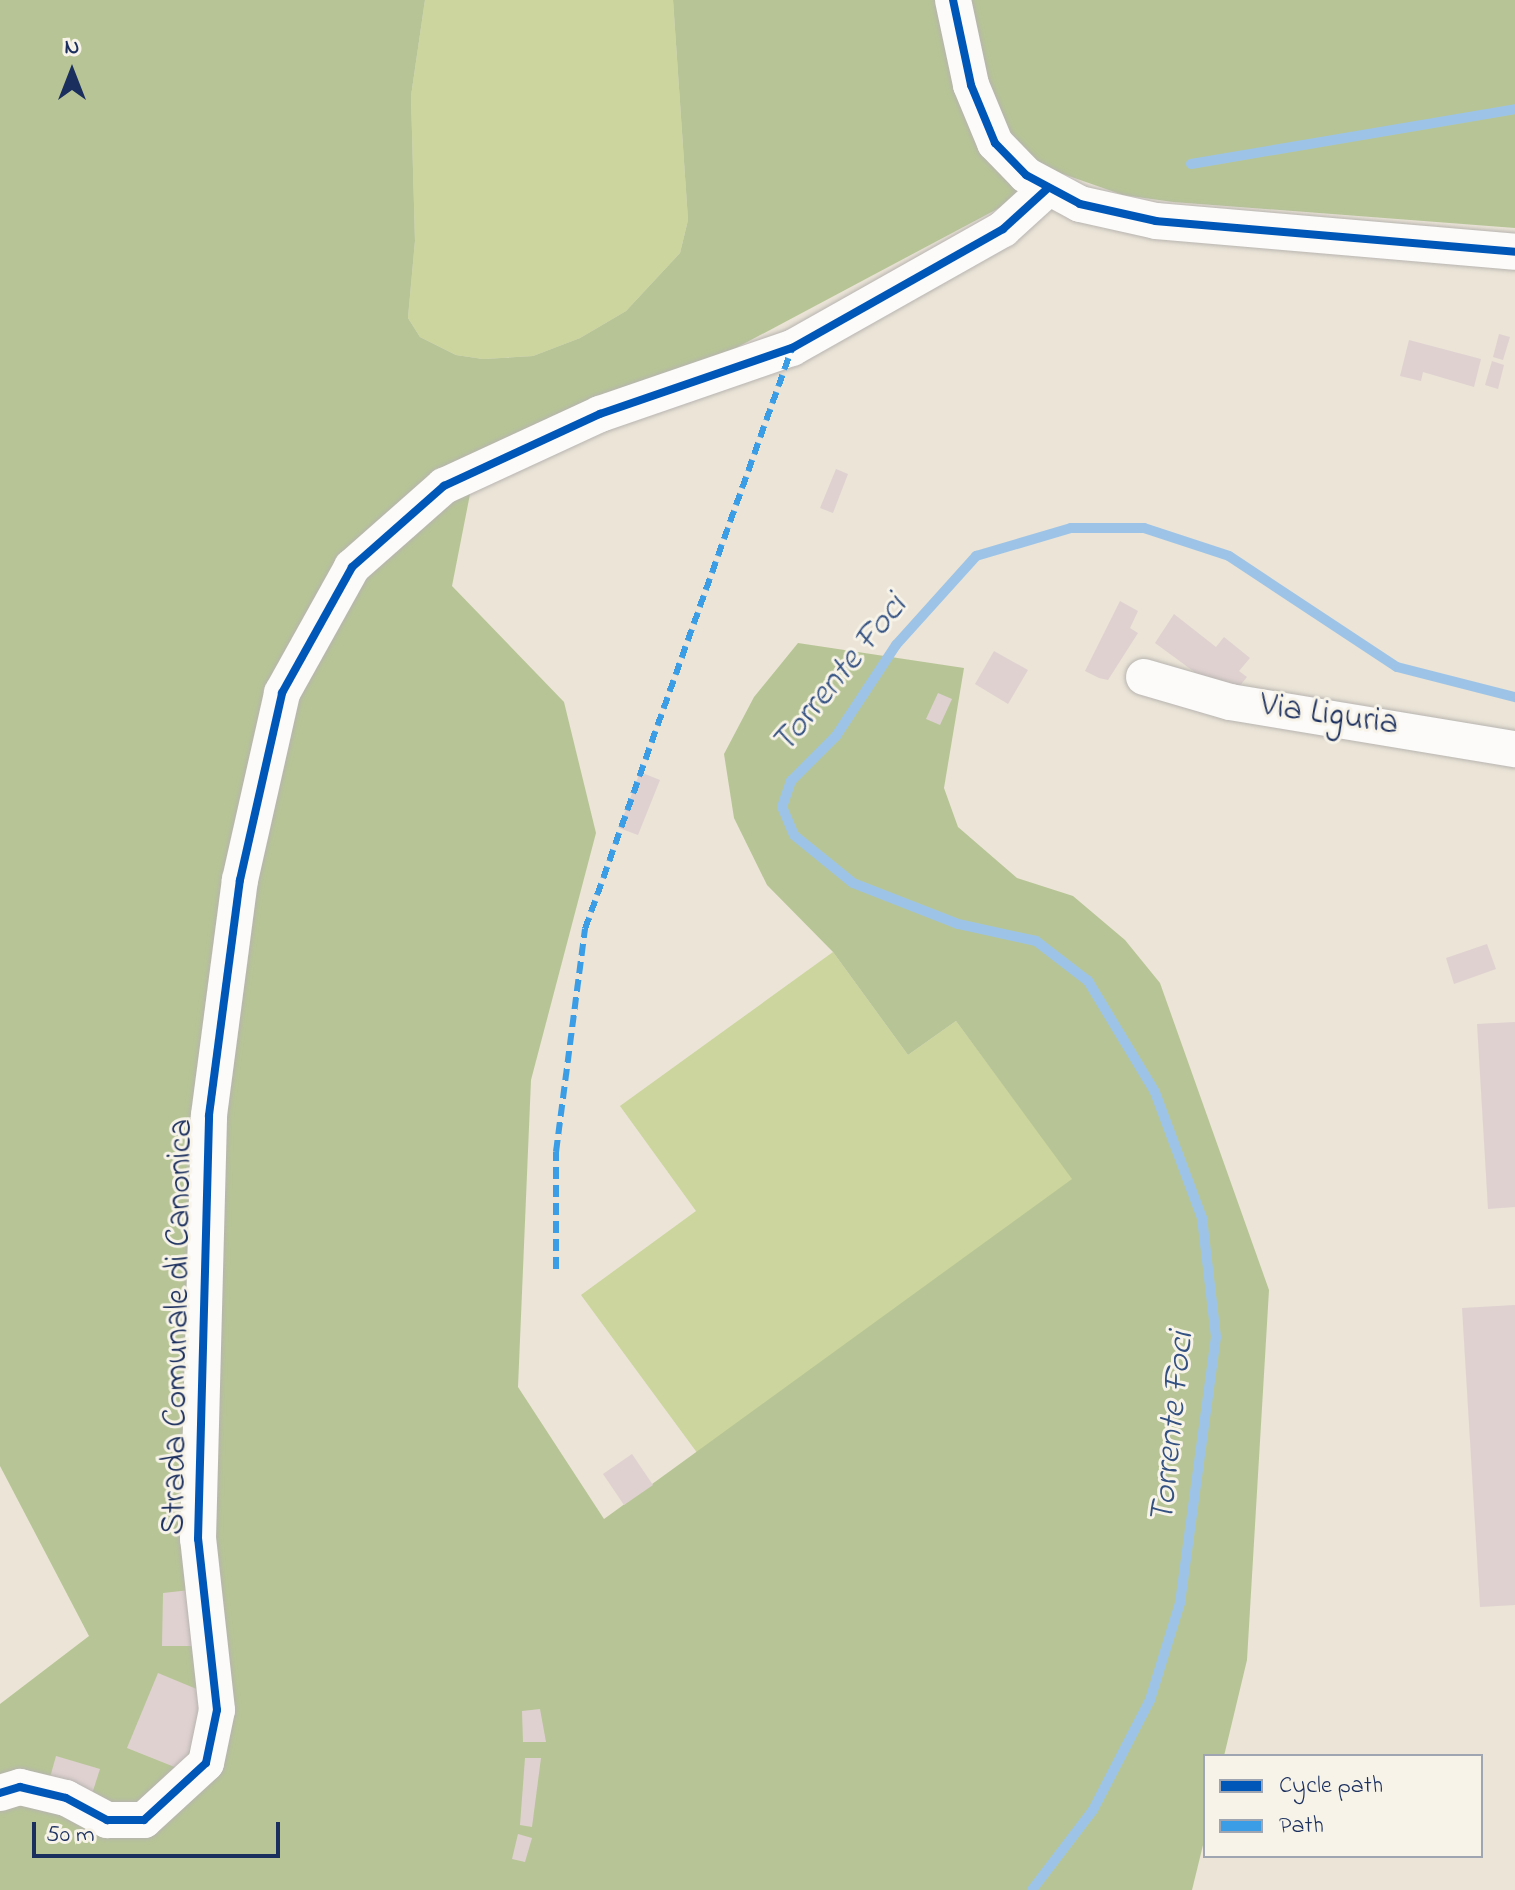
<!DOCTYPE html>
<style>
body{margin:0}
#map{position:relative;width:1515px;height:1890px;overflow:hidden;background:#ebe4d7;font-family:"Indie Flower",sans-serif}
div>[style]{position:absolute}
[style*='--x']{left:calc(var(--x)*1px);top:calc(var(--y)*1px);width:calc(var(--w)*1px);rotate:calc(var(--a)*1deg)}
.green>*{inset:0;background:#cbd59d}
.forest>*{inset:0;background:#b7c596}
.stream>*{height:10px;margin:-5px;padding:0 5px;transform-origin:5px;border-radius:5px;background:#9dc4e7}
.building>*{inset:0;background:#dfd1d0}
.roads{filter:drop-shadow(0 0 2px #b7b4b0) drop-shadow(0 0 2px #b7b4b0)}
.minor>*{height:36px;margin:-18px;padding:0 18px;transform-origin:18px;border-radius:18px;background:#fcfbf9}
.quiet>*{height:6px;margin-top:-3px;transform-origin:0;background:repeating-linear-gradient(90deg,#3b9de6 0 12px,transparent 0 18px)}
.cycleway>*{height:8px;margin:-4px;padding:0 4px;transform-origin:4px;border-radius:4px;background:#0057b8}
span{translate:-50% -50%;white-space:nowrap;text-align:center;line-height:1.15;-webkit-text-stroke:6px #f7f3e8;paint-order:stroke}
.street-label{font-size:34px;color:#1b2f5e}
.water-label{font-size:36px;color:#335182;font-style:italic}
.legend{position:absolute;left:1203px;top:1754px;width:280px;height:104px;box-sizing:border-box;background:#f7f3e8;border:2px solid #9fa5b1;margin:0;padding:10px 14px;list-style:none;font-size:24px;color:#1b2f5e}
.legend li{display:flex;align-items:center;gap:16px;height:40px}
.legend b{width:40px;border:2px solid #9fa5b1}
.north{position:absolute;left:32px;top:32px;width:80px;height:80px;-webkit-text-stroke:6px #f7f3e8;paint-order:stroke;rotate:0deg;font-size:22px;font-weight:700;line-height:32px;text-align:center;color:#1b2f5e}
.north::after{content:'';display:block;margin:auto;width:28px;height:36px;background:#1b2f5e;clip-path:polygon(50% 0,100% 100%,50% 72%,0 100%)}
.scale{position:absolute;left:32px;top:1822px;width:248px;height:36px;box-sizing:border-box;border:4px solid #1b2f5e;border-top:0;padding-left:10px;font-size:24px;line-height:28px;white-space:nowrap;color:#1b2f5e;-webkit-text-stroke:6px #f7f3e8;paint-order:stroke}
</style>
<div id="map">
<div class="green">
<div style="clip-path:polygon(425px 0,673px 0,688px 220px,680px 253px,626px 311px,580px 338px,533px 356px,483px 359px,456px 355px,420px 337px,408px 318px,415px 241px,411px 96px)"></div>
<div style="clip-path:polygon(833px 952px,908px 1055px,956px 1021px,1073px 1179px,698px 1454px,581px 1295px,696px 1211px,620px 1106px)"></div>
</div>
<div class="forest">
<div style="clip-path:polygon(0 0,425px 0,411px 96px,415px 241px,408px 318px,420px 337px,456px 355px,483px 359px,533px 356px,580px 338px,626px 311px,680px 253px,688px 220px,673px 0,1515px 0,1515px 228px,1173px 202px,1123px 195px,1063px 174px,471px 489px,452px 586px,564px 702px,596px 833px,531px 1080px,518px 1387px,604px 1519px,1072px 1179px,956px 1021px,908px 1055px,833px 952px,767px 885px,734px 818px,724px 754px,754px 697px,798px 643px,964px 668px,944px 788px,958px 827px,1017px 878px,1073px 896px,1125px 940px,1160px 983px,1269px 1290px,1247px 1660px,1224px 1756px,1205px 1756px,1205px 1837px,1192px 1890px,0 1890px,0 1704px,89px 1636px,0 1466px)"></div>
</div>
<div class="stream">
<div style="--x:1191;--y:164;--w:329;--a:-9.6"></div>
<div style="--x:1032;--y:1890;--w:101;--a:-52.7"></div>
<div style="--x:1093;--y:1810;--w:124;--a:-62.6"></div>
<div style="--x:1150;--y:1700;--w:102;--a:-72.8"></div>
<div style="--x:1180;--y:1603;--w:268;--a:-82.3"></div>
<div style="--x:1216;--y:1337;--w:120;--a:-96.7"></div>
<div style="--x:1202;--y:1218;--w:134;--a:-110.5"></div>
<div style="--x:1155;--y:1092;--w:130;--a:-121.1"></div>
<div style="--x:1088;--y:981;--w:66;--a:-142.4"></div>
<div style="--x:1036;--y:941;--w:80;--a:-167.7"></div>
<div style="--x:958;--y:924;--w:113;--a:-158.7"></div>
<div style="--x:853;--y:883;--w:76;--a:-140.9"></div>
<div style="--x:794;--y:835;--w:30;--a:-113"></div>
<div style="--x:782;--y:807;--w:28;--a:-71"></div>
<div style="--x:791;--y:781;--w:64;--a:-45"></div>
<div style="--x:836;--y:736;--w:109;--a:-56.6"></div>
<div style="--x:896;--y:645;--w:120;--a:-48"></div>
<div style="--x:976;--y:556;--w:99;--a:-16.4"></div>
<div style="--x:1071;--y:528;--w:73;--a:0"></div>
<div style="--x:1144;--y:528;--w:89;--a:18.2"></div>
<div style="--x:1229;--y:556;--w:201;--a:33.5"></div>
<div style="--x:1397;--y:667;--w:122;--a:14.3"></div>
</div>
<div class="building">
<div style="clip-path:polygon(1499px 334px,1510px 337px,1503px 360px,1493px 357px)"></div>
<div style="clip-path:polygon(1409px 340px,1481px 359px,1474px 387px,1423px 372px,1421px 381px,1400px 376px)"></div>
<div style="clip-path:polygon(1492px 361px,1504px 365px,1498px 389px,1485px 385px)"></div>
<div style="clip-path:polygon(836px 469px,848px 474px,833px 513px,820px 508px)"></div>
<div style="clip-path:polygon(1120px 601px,1138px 611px,1130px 628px,1138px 633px,1108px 680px,1099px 678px,1085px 671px)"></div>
<div style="clip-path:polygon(1174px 614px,1216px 647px,1224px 637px,1250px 658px,1239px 671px,1247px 677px,1230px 698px,1155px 643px)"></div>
<div style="clip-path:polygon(994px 651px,1028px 670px,1008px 704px,975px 684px)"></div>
<div style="clip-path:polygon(938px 693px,952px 699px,940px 725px,926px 719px)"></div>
<div style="clip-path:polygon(640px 772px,660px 780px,638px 835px,619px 828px)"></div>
<div style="clip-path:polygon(1487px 944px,1496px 969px,1454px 984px,1446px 958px)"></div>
<div style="clip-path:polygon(1515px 1022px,1515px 1207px,1488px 1209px,1477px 1024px)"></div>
<div style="clip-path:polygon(1515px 1305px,1515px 1605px,1480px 1607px,1462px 1308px)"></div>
<div style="clip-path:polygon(632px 1454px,653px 1485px,624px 1505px,603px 1474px)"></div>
<div style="clip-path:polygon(199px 1589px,202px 1646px,162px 1646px,163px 1593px)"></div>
<div style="clip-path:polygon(158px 1673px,211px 1695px,182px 1770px,127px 1748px)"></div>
<div style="clip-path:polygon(540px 1709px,546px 1742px,523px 1742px,522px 1711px)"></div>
<div style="clip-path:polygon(56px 1756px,100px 1769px,91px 1797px,47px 1788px)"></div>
<div style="clip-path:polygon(525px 1758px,541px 1758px,532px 1827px,520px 1825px)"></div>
<div style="clip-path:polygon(518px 1834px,532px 1838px,525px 1862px,512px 1859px)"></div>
</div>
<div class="roads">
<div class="minor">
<div style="--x:953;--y:0;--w:87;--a:78"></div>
<div style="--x:971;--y:85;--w:63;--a:67.5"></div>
<div style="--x:995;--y:143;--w:45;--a:45.9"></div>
<div style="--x:1026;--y:175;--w:61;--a:28.2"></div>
<div style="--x:1080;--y:204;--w:78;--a:12.6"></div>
<div style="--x:1156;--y:221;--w:360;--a:4.9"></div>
<div style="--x:1144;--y:677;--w:90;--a:16.2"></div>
<div style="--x:1230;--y:702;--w:289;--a:9.4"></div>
<div style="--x:0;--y:1793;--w:21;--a:-17"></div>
<div style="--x:20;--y:1787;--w:47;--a:13.4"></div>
<div style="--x:66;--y:1798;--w:47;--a:28.2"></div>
<div style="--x:107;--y:1820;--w:37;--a:0"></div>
<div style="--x:144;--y:1820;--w:84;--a:-42.6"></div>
<div style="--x:206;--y:1763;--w:54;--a:-78.3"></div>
<div style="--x:217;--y:1710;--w:172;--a:-96.3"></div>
<div style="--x:198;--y:1539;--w:424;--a:-88.5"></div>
<div style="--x:209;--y:1115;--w:237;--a:-82.5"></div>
<div style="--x:240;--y:880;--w:192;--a:-77.3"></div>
<div style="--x:282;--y:693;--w:144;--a:-60.9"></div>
<div style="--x:352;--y:567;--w:123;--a:-41.4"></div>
<div style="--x:444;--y:486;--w:172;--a:-24.8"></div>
<div style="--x:600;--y:414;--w:203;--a:-19"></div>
<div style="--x:792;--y:348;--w:242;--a:-29.4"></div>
<div style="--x:1003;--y:229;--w:61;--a:-42.3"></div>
</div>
</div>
<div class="quiet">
<div style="--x:556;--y:1269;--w:117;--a:-90"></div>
<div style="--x:556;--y:1152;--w:225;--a:-82.6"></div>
<div style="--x:585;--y:929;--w:617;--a:-70.39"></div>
</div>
<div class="cycleway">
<div style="--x:953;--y:0;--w:87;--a:78"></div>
<div style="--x:971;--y:85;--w:63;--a:67.5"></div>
<div style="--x:995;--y:143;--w:45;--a:45.9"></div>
<div style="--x:1026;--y:175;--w:61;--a:28.2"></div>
<div style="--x:1080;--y:204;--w:78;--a:12.6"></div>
<div style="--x:1156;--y:221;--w:360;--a:4.9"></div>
<div style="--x:0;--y:1793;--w:21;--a:-17"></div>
<div style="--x:20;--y:1787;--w:47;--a:13.4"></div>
<div style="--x:66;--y:1798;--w:47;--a:28.2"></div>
<div style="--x:107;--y:1820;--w:37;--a:0"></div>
<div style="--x:144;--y:1820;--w:84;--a:-42.6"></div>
<div style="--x:206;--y:1763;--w:54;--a:-78.3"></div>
<div style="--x:217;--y:1710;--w:172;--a:-96.3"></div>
<div style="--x:198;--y:1539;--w:424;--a:-88.5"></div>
<div style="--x:209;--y:1115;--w:237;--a:-82.5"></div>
<div style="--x:240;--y:880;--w:192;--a:-77.3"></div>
<div style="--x:282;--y:693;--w:144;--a:-60.9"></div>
<div style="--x:352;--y:567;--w:123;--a:-41.4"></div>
<div style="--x:444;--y:486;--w:172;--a:-24.8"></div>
<div style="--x:600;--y:414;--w:203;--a:-19"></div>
<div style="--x:792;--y:348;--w:242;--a:-29.4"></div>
<div style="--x:1003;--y:229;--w:61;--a:-42.3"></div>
</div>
<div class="street-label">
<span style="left:1329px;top:716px;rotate:8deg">Via Liguria</span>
<span style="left:179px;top:1327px;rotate:-89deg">Strada Comunale di Canonica</span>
</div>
<div class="water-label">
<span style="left:840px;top:675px;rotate:-51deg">Torrente Foci</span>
<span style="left:1173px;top:1428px;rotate:-84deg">Torrente Foci</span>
</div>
<ul class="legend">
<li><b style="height:10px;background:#0057b8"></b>Cycle path</li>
<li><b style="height:10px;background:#3b9de6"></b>Path</li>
</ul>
<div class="north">N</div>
<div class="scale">50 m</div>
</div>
